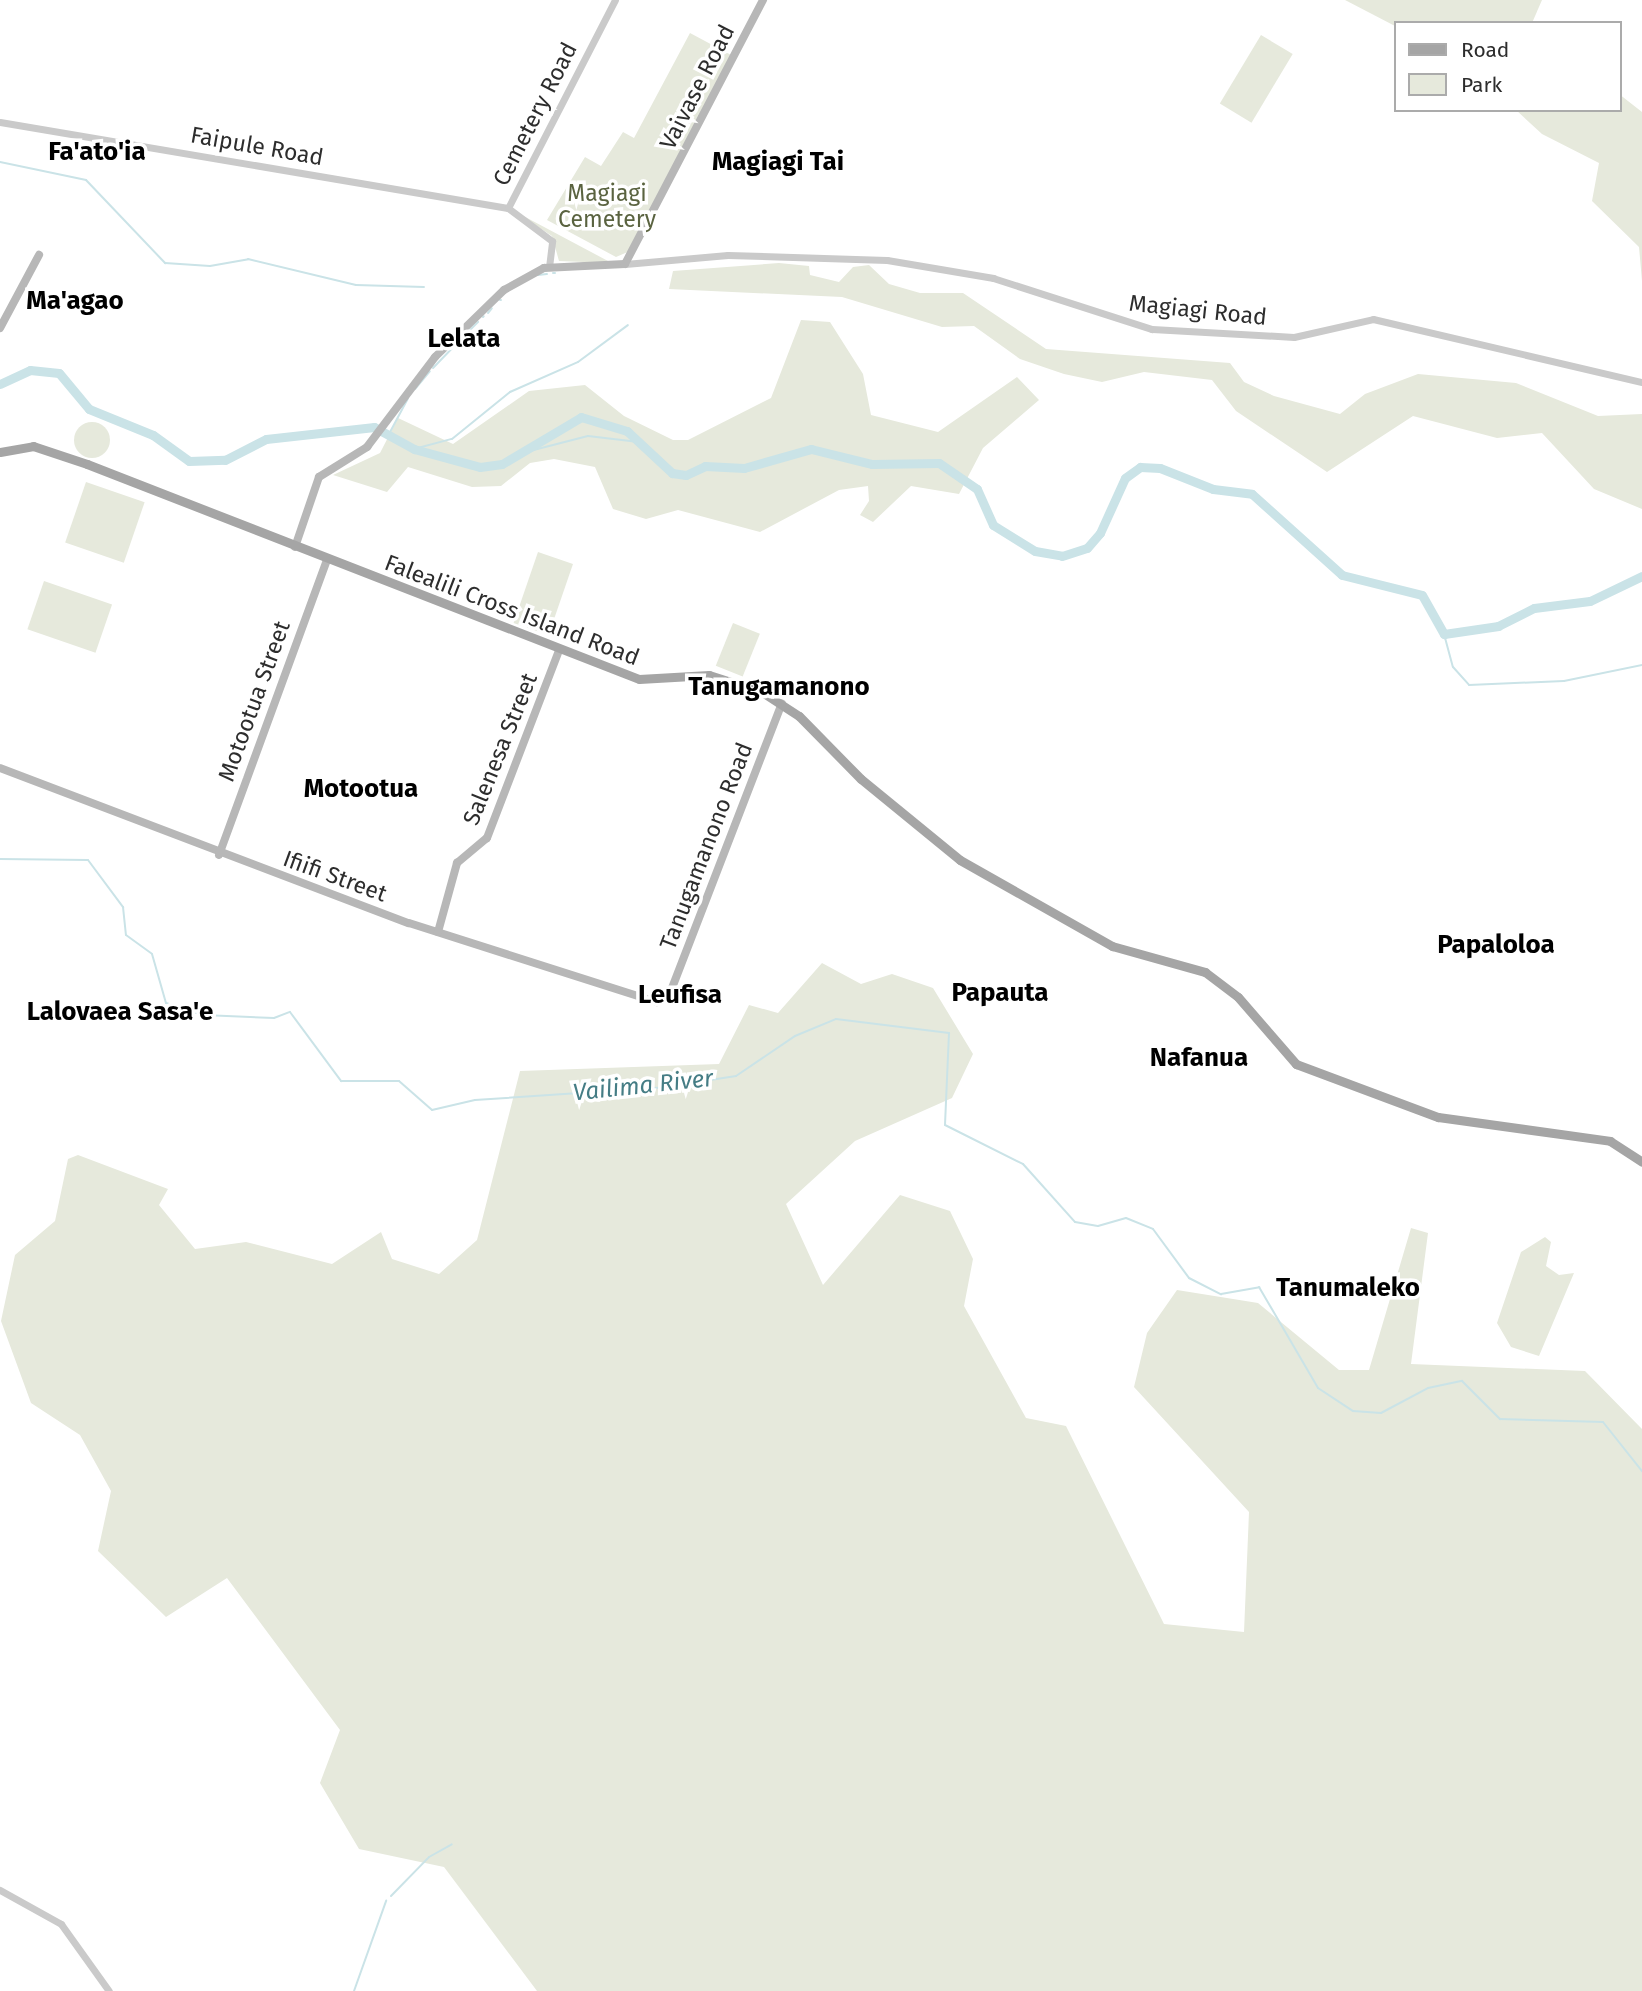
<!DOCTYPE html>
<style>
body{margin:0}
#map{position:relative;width:1642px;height:1991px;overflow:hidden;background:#fff;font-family:"Fira Sans",sans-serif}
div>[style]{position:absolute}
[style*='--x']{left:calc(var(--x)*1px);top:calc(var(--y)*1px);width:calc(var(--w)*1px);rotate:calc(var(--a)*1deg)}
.green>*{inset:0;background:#e6e9dc;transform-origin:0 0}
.round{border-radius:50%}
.stream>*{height:2px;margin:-1px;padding:0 1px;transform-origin:1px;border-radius:1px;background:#cae3e7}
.river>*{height:9px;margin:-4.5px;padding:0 4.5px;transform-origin:4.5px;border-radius:4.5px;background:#cae3e7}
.tertiary>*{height:7px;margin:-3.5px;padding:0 3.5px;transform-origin:3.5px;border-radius:3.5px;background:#cacaca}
.secondary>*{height:8px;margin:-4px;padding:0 4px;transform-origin:4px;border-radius:4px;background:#b7b7b7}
.primary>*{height:9px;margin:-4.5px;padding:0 4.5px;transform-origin:4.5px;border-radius:4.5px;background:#a5a5a5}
span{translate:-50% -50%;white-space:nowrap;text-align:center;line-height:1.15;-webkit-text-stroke:7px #fff;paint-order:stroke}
.street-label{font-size:23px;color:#2d2d2d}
.park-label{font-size:23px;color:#5a6340}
.water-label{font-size:24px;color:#457d85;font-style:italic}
.quarter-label{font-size:26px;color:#000;font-weight:700}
.legend{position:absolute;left:1394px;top:21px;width:228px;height:91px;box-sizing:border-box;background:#fff;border:2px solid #ababab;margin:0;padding:9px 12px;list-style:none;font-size:21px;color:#2d2d2d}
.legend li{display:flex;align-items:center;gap:14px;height:35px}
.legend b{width:35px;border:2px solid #ababab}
</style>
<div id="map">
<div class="green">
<i style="clip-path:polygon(1345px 0,1542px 0,1532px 23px,1395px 26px)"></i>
<i style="clip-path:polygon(690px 33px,733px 56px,630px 251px,616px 257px,547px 220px,585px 157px,601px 166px,623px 132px,634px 138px)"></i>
<i style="left:1261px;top:35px;width:37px;height:80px;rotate:31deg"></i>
<i style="clip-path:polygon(1619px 94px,1642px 112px,1642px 281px,1639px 247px,1592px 201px,1599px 163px,1542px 134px,1516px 110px,1619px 110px)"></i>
<i style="clip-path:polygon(514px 211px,608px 261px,608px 263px,559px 261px,552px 236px)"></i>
<i style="clip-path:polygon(779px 263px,809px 266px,810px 275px,839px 282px,853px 267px,869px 265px,889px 284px,920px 293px,963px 293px,1046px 349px,1230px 363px,1244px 382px,1274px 396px,1340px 414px,1365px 394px,1418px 374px,1516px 383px,1598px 416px,1642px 414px,1642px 509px,1594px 489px,1542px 433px,1497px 438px,1413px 416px,1327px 472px,1236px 411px,1212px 380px,1144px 372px,1102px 382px,1064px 374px,1020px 359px,974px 326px,942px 327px,842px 297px,669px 289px,673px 271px)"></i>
<i style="clip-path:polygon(801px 320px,830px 322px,863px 374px,871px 415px,938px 432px,1017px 377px,1039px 400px,983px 448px,959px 494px,911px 486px,873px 522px,860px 515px,869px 501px,868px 486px,839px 490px,760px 532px,678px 510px,646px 519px,613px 509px,595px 467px,554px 459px,530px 463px,501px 486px,472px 487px,408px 467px,387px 492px,333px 475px,380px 453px,398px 418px,453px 444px,529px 391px,585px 385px,624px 416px,673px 440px,688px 440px,771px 398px)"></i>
<i class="round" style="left:74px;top:422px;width:36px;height:36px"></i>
<i style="left:86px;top:482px;width:62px;height:64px;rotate:19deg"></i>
<i style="left:538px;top:552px;width:37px;height:75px;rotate:19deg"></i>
<i style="left:44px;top:581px;width:72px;height:51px;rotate:19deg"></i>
<i style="left:733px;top:623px;width:29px;height:46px;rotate:22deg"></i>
<i style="clip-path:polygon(822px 963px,861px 984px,892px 974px,933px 988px,973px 1054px,952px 1098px,855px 1141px,786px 1204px,823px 1285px,900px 1195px,950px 1211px,973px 1259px,964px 1306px,1026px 1418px,1066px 1426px,1164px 1624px,1244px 1632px,1249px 1512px,1134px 1387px,1147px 1333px,1177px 1290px,1258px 1303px,1339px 1370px,1369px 1370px,1411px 1228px,1428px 1233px,1411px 1364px,1585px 1371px,1642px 1429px,1642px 1991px,537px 1991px,444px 1867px,359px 1849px,320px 1783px,340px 1730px,227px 1578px,166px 1617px,98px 1551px,111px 1491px,80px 1435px,31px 1403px,1px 1321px,15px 1255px,55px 1221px,68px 1159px,78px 1155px,168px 1189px,159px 1205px,195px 1249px,246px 1242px,332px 1264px,381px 1232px,392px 1259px,439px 1274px,477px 1240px,520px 1071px,719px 1064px,749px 1005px,778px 1013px)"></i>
<i style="clip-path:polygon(1545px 1237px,1551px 1242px,1546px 1266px,1559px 1275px,1574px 1273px,1539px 1356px,1511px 1347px,1497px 1323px,1521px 1252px)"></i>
</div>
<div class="stream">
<i style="--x:0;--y:162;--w:88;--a:11.8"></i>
<i style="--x:86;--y:180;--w:115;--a:46.4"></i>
<i style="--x:165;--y:263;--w:45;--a:3.8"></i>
<i style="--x:210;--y:266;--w:39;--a:-10"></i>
<i style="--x:248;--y:259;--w:111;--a:13.5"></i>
<i style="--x:356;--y:285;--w:68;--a:1.7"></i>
<i style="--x:553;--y:273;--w:2;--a:0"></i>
<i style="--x:538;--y:275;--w:9;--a:-6"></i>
<i style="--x:500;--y:300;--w:1;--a:0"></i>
<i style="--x:488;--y:313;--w:6;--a:-51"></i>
<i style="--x:483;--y:317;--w:1;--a:-45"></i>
<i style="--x:464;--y:336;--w:20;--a:-45"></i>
<i style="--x:433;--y:368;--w:39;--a:-46"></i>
<i style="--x:415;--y:389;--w:23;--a:-50"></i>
<i style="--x:389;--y:434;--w:40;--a:-62"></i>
<i style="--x:414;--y:449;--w:39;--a:-15"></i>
<i style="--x:452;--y:439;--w:75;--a:-39"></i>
<i style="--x:510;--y:392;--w:74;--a:-23.8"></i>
<i style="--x:578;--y:362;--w:62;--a:-36.5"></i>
<i style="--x:522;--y:453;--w:68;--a:-14.4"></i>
<i style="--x:588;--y:436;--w:51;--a:6.7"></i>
<i style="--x:1444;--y:634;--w:34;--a:75"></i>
<i style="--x:1453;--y:667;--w:24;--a:48"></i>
<i style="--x:1469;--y:685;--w:95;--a:-2.4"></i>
<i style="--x:1564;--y:681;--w:80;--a:-11.6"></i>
<i style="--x:0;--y:859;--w:88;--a:0.7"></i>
<i style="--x:88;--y:860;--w:59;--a:53.3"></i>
<i style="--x:123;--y:907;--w:28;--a:84"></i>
<i style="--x:126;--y:935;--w:32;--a:36"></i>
<i style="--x:152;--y:954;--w:51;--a:74.1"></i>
<i style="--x:166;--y:1003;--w:39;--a:18"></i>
<i style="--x:203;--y:1015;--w:71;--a:2.4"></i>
<i style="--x:274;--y:1018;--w:17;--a:-21"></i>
<i style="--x:290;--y:1012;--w:86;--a:53.5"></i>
<i style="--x:341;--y:1081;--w:58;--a:0"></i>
<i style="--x:399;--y:1081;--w:44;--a:41.3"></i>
<i style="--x:432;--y:1110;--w:44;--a:-13.1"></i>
<i style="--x:475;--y:1100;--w:183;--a:-3.8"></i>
<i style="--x:658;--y:1088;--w:79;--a:-8.7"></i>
<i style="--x:736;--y:1076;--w:71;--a:-34.1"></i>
<i style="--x:795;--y:1036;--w:44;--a:-22.5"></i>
<i style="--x:836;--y:1019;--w:114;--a:7.1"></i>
<i style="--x:949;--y:1033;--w:92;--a:92.5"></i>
<i style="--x:945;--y:1125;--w:87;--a:26.6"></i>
<i style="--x:1023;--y:1164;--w:78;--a:48.1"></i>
<i style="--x:1075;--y:1222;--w:23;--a:10"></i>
<i style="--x:1098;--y:1226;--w:29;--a:-16"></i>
<i style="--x:1126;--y:1218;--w:29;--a:22"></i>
<i style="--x:1153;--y:1229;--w:61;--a:53.7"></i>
<i style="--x:1189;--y:1278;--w:36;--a:27"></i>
<i style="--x:1221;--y:1294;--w:39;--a:-10"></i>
<i style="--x:1259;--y:1287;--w:117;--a:59.7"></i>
<i style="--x:1318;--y:1388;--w:42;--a:33.3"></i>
<i style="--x:1353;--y:1411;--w:28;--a:4"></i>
<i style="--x:1381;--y:1413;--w:53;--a:-28"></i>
<i style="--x:1428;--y:1388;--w:35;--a:-12"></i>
<i style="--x:1462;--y:1381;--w:54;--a:45"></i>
<i style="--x:1500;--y:1419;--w:103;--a:1.7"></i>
<i style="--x:1603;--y:1422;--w:63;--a:51.5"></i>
<i style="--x:391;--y:1896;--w:54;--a:-45.7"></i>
<i style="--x:429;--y:1857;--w:26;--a:-29"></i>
<i style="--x:354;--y:1991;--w:96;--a:-70.4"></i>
</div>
<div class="river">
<i style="--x:0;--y:384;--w:33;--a:-25"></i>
<i style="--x:30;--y:370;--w:29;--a:6"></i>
<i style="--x:59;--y:373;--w:47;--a:50.2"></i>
<i style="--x:89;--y:409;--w:69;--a:22.1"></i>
<i style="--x:153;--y:435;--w:44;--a:35.8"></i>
<i style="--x:189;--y:461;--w:36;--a:-2"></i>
<i style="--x:225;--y:460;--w:46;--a:-27.1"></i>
<i style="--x:266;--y:439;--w:109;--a:-6.3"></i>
<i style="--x:374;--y:427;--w:46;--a:28.8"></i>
<i style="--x:414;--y:449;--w:68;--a:15.3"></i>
<i style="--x:480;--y:467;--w:22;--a:-8"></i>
<i style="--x:502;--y:464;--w:92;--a:-30.7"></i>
<i style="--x:581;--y:417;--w:48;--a:16.9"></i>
<i style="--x:627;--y:431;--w:62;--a:43"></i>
<i style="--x:672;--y:473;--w:14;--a:8"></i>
<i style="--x:686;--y:475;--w:21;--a:-25"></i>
<i style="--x:705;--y:466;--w:39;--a:3"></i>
<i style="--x:744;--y:468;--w:70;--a:-15.8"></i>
<i style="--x:811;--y:449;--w:63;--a:13.8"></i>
<i style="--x:872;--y:464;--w:67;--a:-0.9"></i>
<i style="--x:939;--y:463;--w:46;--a:34.4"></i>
<i style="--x:977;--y:489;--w:39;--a:66"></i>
<i style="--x:993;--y:525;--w:49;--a:31.8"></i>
<i style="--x:1035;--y:551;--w:27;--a:10"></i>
<i style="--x:1062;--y:556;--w:26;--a:-18"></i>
<i style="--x:1087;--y:548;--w:20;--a:-49"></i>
<i style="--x:1100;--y:533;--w:60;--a:-65.6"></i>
<i style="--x:1125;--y:478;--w:19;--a:-36"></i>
<i style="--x:1140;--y:467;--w:20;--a:3"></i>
<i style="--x:1160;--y:468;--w:57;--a:21.6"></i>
<i style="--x:1213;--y:489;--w:39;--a:7"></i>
<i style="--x:1252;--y:494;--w:121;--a:42"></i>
<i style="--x:1342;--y:575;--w:82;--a:14"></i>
<i style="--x:1422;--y:595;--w:45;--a:60.6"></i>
<i style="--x:1444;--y:634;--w:55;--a:-8.4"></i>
<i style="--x:1498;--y:626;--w:40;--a:-26.6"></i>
<i style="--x:1534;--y:608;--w:56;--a:-7.1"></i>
<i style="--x:1590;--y:601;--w:58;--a:-25.7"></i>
</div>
<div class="tertiary">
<i style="--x:0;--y:122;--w:515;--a:9.61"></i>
<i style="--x:625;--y:264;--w:103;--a:-5"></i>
<i style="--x:728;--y:255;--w:159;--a:1.8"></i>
<i style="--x:887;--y:260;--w:108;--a:9.6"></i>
<i style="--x:993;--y:278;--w:167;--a:17.8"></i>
<i style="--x:1152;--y:329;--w:142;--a:3.2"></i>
<i style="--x:1294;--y:337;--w:81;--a:-12.8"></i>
<i style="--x:1373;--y:319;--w:276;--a:13.2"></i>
<i style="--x:549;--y:267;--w:26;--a:-83"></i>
<i style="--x:552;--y:241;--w:55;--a:-143.1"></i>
<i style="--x:508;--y:208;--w:234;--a:-62.8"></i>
<i style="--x:0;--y:1890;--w:70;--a:29.1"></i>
<i style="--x:61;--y:1924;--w:82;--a:54.4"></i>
</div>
<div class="secondary">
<i style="--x:0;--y:328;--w:83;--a:-61.9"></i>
<i style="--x:295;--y:547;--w:74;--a:-71.1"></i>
<i style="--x:319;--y:477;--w:57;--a:-32"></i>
<i style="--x:367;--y:447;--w:113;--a:-52.9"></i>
<i style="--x:435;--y:357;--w:96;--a:-44.2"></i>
<i style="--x:504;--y:290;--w:46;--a:-28.8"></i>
<i style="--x:544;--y:268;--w:81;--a:-2.8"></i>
<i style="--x:625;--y:264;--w:298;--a:-62.4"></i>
<i style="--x:0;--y:768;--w:437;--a:20.8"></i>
<i style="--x:409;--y:923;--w:260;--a:17.7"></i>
<i style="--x:657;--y:1002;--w:21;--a:-43"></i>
<i style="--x:672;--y:988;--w:305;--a:-68.9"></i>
<i style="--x:219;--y:855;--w:314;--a:-69.9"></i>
<i style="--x:438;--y:932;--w:72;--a:-74.6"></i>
<i style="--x:457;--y:863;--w:39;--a:-40"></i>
<i style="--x:487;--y:838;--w:201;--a:-69"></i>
</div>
<div class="primary">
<i style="--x:0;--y:452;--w:34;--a:-10"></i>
<i style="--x:33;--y:446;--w:57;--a:18.4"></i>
<i style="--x:87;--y:464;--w:592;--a:21.28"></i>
<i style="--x:639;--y:679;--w:70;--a:-3.3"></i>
<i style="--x:709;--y:675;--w:56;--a:17.8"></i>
<i style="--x:762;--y:692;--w:44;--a:33"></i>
<i style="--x:799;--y:716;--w:88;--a:45.5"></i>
<i style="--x:861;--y:779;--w:128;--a:39.3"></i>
<i style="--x:960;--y:860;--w:175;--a:29.5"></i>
<i style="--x:1112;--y:946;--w:97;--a:15.6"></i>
<i style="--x:1205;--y:972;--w:41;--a:37.1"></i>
<i style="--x:1238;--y:997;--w:89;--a:49.1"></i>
<i style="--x:1296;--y:1064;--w:152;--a:20.5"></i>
<i style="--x:1438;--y:1117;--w:174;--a:7.9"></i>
<i style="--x:1610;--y:1141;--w:38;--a:33"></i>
</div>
<div class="street-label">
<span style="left:697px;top:87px;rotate:-63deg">Vaivase Road</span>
<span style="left:535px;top:114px;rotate:-63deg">Cemetery Road</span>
<span style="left:257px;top:146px;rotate:10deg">Faipule Road</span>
<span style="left:1198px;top:310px;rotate:6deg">Magiagi Road</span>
<span style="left:512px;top:610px;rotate:21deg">Falealili Cross Island Road</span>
<span style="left:254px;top:701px;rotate:-70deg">Motootua Street</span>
<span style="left:500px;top:749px;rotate:-68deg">Salenesa Street</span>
<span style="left:706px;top:846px;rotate:-69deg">Tanugamanono Road</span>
<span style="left:335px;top:876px;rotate:20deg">Ifiifi Street</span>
</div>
<div class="park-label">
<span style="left:607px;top:206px">Magiagi<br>Cemetery</span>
</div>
<div class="water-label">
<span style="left:643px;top:1086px;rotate:-6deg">Vailima River</span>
</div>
<div class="quarter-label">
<span style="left:97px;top:152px">Fa'ato'ia</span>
<span style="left:778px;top:162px">Magiagi Tai</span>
<span style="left:75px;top:301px">Ma'agao</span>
<span style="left:464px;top:339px">Lelata</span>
<span style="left:779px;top:687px">Tanugamanono</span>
<span style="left:361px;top:789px">Motootua</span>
<span style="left:1496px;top:945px">Papaloloa</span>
<span style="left:1000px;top:993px">Papauta</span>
<span style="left:680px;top:995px">Leufisa</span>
<span style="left:120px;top:1012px">Lalovaea Sasa'e</span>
<span style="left:1199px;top:1058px">Nafanua</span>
<span style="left:1348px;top:1288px">Tanumaleko</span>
</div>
<ul class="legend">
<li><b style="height:9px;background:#a5a5a5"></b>Road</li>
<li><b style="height:19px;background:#e6e9dc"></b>Park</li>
</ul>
</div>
